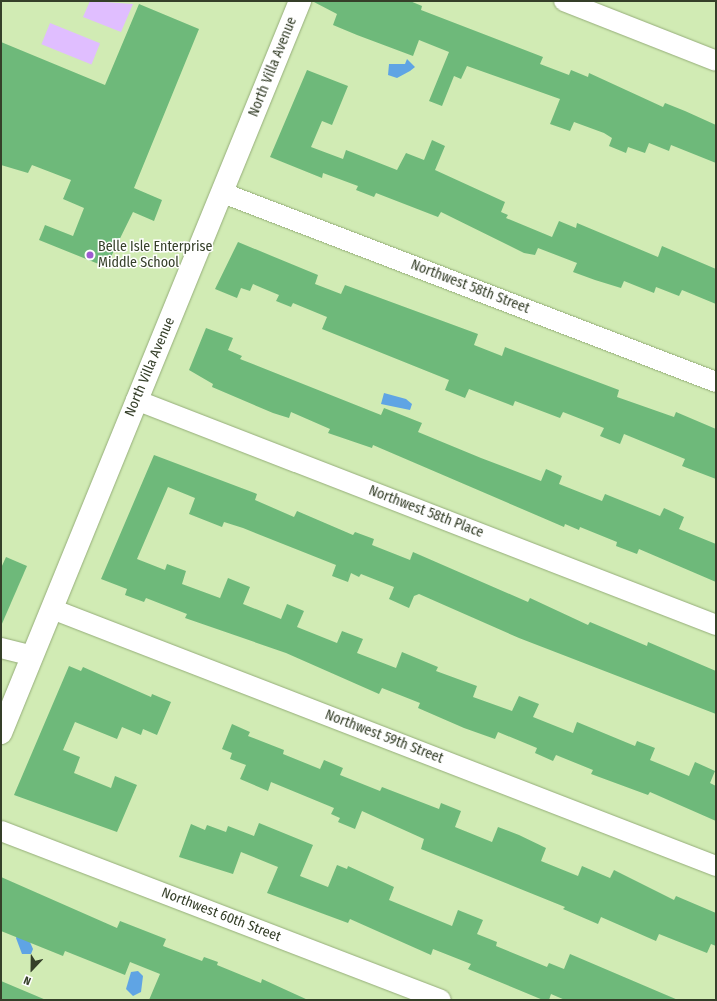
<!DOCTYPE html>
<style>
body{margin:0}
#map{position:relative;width:717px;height:1001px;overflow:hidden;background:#d1ebb4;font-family:"Fira Sans Condensed",sans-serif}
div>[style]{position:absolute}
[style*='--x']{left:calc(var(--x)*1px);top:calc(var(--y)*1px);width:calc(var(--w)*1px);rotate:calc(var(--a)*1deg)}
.green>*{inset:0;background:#e0beff;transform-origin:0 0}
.water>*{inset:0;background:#5fa4e4}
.building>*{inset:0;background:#6eb97a}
.roads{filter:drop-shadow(0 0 1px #95ad79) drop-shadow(0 0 1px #95ad79)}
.street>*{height:20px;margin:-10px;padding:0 10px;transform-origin:10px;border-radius:10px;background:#fff}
.secondary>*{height:22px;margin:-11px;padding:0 11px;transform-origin:11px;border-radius:11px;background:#fff}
.dots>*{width:11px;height:11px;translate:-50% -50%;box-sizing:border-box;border:2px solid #fff;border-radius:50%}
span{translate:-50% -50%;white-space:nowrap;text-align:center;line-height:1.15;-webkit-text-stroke:3px #fff;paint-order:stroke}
.street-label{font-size:14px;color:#353f29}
.poi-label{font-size:14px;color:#353f29}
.left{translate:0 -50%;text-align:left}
.frame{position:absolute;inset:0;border:2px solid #353f29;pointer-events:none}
.north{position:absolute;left:12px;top:949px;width:40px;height:40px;-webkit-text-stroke:3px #fff;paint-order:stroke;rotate:202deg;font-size:11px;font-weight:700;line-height:16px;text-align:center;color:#353f29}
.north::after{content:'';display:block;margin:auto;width:14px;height:18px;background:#353f29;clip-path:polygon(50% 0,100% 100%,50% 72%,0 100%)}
</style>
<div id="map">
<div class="green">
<i style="clip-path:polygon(90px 1px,133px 4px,121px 32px,83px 17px)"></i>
<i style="left:50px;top:23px;width:54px;height:23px;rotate:22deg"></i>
</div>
<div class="water">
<i style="clip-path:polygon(407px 59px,415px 67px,410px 71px,397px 78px,388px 75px,389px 64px,405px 64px)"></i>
<i style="clip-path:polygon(384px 393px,406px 399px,412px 404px,410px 410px,381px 404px)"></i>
<i style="clip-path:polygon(18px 933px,26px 933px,33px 949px,31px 954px,22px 954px,16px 938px)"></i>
<i style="clip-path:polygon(131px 972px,138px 971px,143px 976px,141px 992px,133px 996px,126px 989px)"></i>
</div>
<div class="building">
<i style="clip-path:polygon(312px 1px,410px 1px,422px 6px,421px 10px,543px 57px,540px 64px,569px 75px,571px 70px,588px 77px,589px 73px,663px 107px,665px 103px,685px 111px,716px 125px,716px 163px,671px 145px,669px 151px,649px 143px,645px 153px,628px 147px,626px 153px,609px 146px,612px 138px,604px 133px,574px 122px,570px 131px,550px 124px,560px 99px,467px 66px,461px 79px,454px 76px,442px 106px,429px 101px,449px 52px,419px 40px,413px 56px,357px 35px,333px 25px,337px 14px)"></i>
<i style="clip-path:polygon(139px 4px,199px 29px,134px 188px,162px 200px,154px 221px,133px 212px,106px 267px,39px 240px,45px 225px,73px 236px,84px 208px,63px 199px,71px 180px,32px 165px,28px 173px,1px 165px,1px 42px,105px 85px)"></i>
<i style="clip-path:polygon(307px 70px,348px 86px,332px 125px,322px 121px,311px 147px,343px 159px,346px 150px,397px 170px,406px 153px,424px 160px,432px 140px,445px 146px,435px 170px,505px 202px,501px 212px,508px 215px,506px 218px,552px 237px,559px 221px,576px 228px,577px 223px,658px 257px,662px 246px,716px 269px,716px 304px,682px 290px,679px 296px,656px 287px,654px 293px,624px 281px,621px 288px,595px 280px,573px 272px,577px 263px,538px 248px,535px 255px,524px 253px,441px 212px,438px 217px,376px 193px,374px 197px,356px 190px,358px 186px,323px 173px,322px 178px,270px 157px)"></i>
<i style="clip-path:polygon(238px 242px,318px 275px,315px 284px,341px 294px,345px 285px,478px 334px,474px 345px,502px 356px,505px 347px,619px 390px,617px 397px,674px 417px,676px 412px,716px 429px,716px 479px,682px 466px,685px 459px,624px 434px,620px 444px,600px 436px,604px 428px,563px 412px,560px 418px,515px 401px,513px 406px,469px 389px,465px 398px,445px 390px,449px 380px,322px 329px,327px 317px,293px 303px,291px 307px,276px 301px,279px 295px,253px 284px,250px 291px,241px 288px,237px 298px,215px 289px)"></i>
<i style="clip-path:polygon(206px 328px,233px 338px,228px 350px,242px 356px,240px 359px,381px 415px,384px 408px,422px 423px,418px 432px,481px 458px,541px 481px,546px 469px,562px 476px,559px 484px,602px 501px,605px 494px,660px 516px,664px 508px,684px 517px,679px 529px,716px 544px,716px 582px,639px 549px,637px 554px,616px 546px,617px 542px,580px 527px,579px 530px,565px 524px,564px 527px,373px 445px,372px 448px,328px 433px,330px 429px,291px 412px,289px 418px,273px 413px,212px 387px,213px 384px,189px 370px)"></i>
<i style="clip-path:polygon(154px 455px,257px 494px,255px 500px,294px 517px,297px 511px,353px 535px,355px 532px,374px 539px,372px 545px,410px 560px,413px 552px,528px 602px,530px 598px,588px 625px,590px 622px,647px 646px,648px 642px,716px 671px,716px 714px,519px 638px,419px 594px,414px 596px,409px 608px,389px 599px,394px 587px,361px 574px,359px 577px,351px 573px,348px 582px,332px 576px,336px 565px,243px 528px,224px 522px,222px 527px,189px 514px,195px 498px,168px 487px,137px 559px,165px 570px,167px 564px,186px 571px,182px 584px,220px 598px,228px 578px,250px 587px,243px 604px,281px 619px,287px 604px,304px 611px,297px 627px,337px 643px,342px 631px,363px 639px,357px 653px,396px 668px,402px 652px,438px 667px,436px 671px,477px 686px,473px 697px,512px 711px,519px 696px,539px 704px,533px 717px,573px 733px,577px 722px,635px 746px,637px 741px,655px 748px,650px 760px,689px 776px,695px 762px,715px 771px,710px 783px,716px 786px,716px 821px,650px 792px,648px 795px,591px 774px,593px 770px,556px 755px,553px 761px,535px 753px,537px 748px,498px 732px,495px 739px,464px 728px,418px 708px,420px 703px,382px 688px,379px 694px,286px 653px,185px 618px,187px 614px,146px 598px,144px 602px,125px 595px,127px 589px,101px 579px)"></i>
<i style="clip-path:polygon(6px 557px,27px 566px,1px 626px,1px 568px)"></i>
<i style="clip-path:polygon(69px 666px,81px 671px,83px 667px,151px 697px,152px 694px,171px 702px,157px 735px,143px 729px,141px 735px,122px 727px,117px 739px,75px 722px,63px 750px,80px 757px,74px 773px,111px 788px,115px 776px,137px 785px,117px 832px,14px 795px)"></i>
<i style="clip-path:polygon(232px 724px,250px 732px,248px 736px,284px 750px,283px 754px,320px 769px,324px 760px,343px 768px,340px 775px,380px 791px,382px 787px,439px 809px,441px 803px,461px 811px,455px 827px,492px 842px,498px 827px,519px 835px,546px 848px,541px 861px,578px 876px,582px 866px,610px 878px,614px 870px,674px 900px,676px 896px,716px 913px,716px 946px,711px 944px,707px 953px,659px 934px,656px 941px,601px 917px,598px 924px,563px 909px,565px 907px,421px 849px,424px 839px,362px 811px,355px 829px,338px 822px,340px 818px,331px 814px,334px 808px,271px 782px,268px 791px,240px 779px,246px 765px,230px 759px,232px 753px,222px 749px)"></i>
<i style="clip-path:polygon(259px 823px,313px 845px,300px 876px,328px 887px,337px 865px,347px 869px,348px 866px,394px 887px,389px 900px,452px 926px,458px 910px,483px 920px,477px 934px,497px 942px,496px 946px,547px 967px,549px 963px,564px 969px,570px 954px,678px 1000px,565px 1000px,551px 994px,549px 1000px,543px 1000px,468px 969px,471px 964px,433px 949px,431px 955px,350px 919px,348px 923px,267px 893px,278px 867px,241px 852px,233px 874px,179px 857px,191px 824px,205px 830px,207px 825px,226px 832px,228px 826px,254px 836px)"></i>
<i style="clip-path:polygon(1px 877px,117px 928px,120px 921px,166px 939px,163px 946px,202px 961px,204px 957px,218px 962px,217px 965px,261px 983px,262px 979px,308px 1000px,149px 1000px,160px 974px,130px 962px,125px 975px,65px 951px,63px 956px,1px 931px)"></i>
<i style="clip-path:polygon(1px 981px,46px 1000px,1px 1000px)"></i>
</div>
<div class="roads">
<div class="street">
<i style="--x:564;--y:1;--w:163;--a:21.5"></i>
<i style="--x:223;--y:193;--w:528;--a:20.98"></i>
<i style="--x:136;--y:400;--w:622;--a:21.2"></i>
<i style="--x:52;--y:609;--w:712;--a:21.16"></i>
<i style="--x:1;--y:648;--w:32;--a:14"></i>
<i style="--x:1;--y:831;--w:471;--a:21"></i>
</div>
<div class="secondary">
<i style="--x:1;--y:733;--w:791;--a:-67.78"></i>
</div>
</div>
<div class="dots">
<i style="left:90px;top:255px;background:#9e5bd1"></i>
</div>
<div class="street-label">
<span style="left:273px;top:67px;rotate:-68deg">North Villa Avenue</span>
<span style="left:470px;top:287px;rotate:21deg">Northwest 58th Street</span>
<span style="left:150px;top:367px;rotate:-67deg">North Villa Avenue</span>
<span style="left:426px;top:512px;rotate:21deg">Northwest 58th Place</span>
<span style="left:384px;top:737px;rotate:21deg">Northwest 59th Street</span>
<span style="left:221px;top:915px;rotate:21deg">Northwest 60th Street</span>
</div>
<div class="poi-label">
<span class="left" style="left:98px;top:255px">Belle Isle Enterprise<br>Middle School</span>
</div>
<div class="frame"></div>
<div class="north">N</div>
</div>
